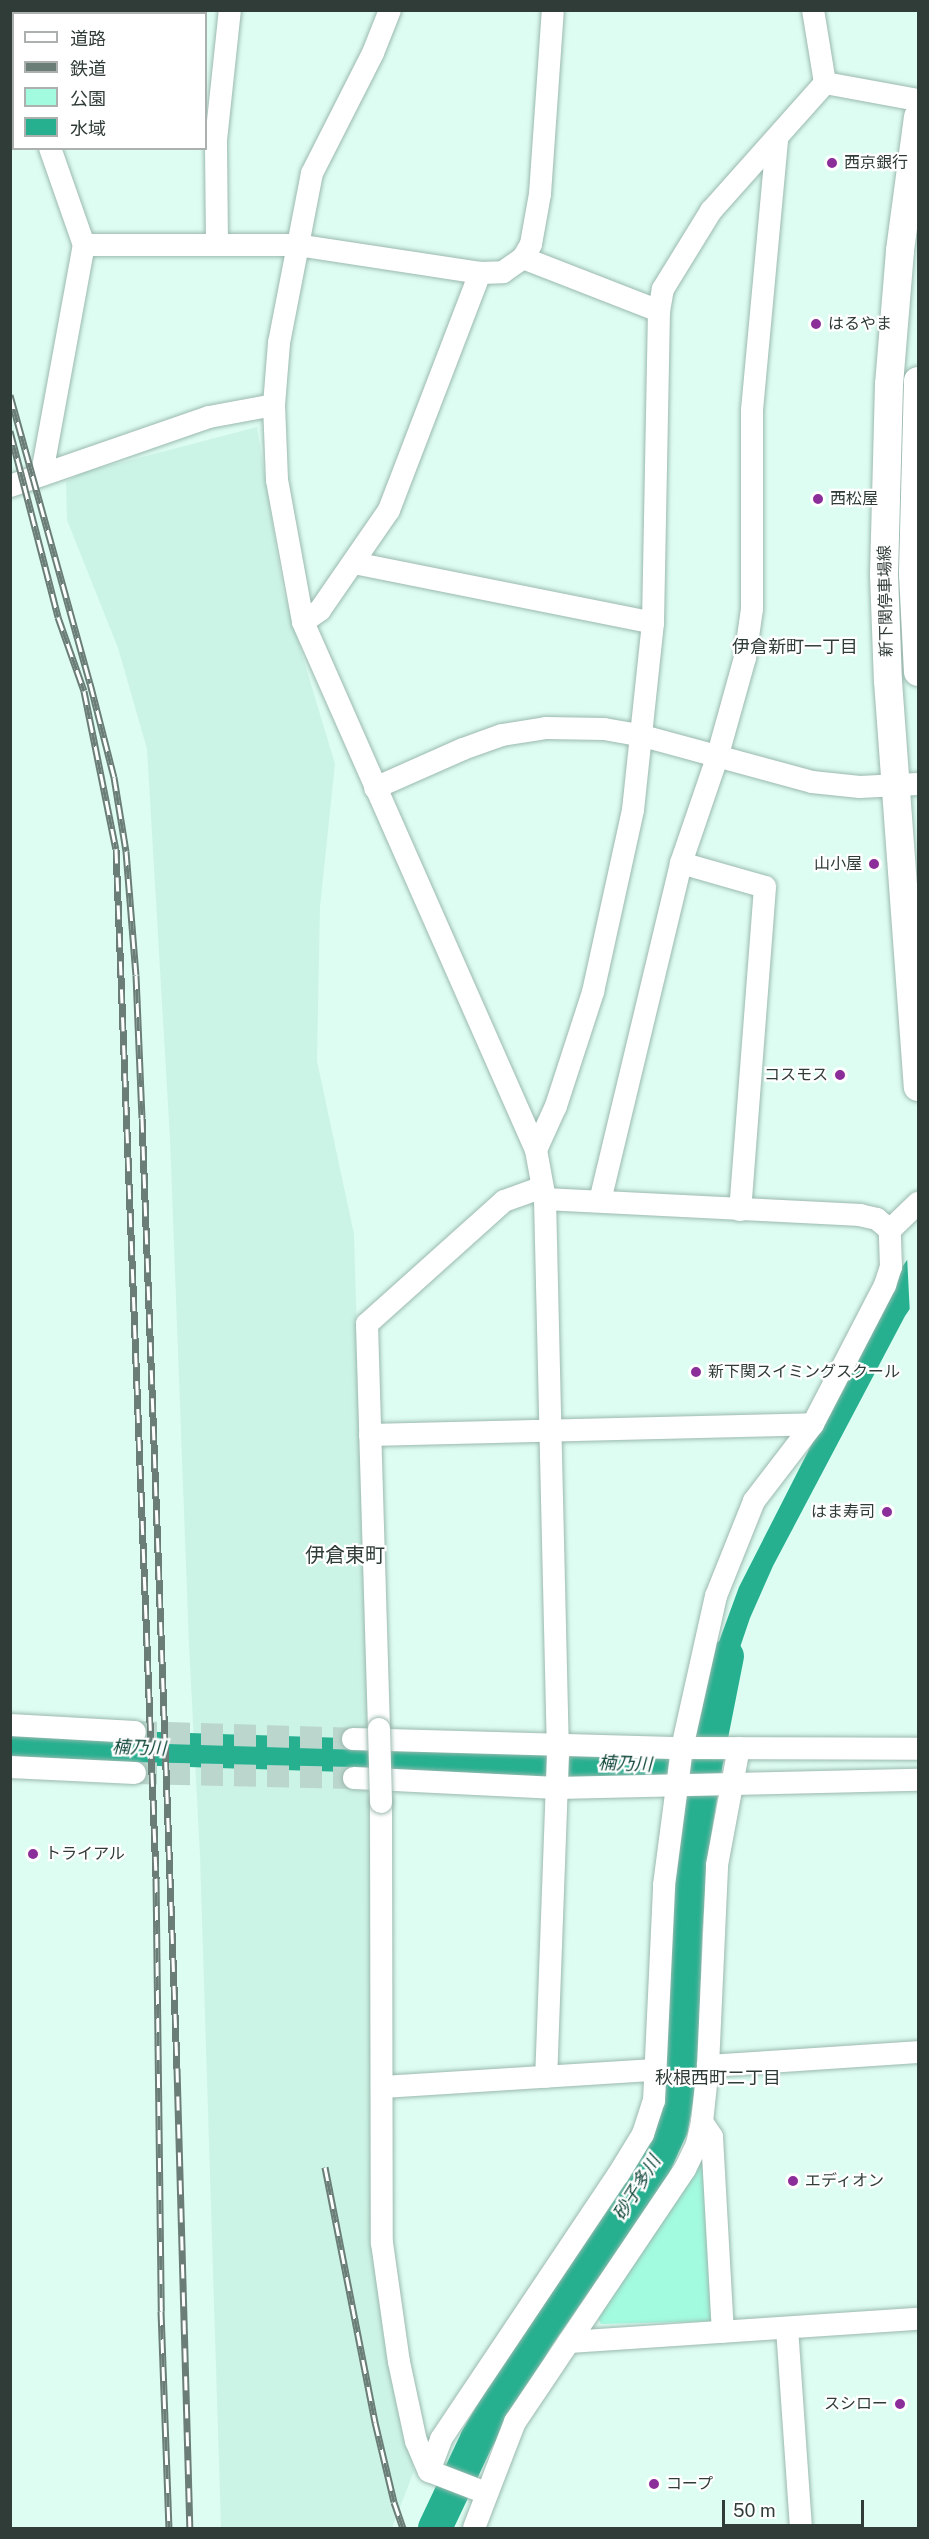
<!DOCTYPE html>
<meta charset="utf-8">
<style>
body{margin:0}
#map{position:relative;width:929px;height:2539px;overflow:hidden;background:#defdf2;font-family:"Public Sans","Noto Sans JP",sans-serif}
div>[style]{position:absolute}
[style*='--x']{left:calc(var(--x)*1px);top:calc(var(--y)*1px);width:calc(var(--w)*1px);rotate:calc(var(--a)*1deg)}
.built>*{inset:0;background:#ccf4e6}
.green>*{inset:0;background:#a2fadf}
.water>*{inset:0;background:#26b090}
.pier>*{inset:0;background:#defdf2}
.river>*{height:34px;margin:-17px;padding:0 17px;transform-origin:17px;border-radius:17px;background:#26b090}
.minor-tunnel>*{height:22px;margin-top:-11px;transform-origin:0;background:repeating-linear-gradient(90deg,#bbd6cd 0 22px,transparent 0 33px)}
.roads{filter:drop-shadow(0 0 2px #9bb9af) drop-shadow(0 0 2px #9bb9af)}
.minor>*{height:22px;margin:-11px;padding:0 11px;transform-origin:11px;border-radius:11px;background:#fff}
.major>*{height:28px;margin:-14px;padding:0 14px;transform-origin:14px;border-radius:14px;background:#fff}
.rail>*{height:7px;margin-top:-3.5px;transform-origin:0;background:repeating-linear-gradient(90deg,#fff 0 14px,#6b7d77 0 28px);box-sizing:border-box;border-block:2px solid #6b7d77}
.bridges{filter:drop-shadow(0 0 2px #9bb9af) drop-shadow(0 0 2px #9bb9af)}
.minor-bridge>*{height:22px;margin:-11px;padding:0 11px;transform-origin:11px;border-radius:11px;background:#fff}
.dots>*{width:16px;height:16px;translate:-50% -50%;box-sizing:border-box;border:3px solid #fff;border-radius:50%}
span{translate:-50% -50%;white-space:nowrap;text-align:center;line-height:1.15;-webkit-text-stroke:4.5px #fff;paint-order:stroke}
.poi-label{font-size:16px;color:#303c38}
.left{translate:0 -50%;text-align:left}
.right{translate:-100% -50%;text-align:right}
.street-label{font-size:16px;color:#303c38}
.neighbourhood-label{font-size:18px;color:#303c38}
.water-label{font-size:18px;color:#12483b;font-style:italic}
.quarter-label{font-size:20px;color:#303c38}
.frame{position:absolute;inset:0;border:12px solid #303c38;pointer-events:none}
.legend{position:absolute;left:12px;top:12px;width:195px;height:138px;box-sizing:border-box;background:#fff;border:2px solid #acb1af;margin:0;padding:8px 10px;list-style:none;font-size:18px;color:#303c38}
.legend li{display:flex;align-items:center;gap:12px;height:30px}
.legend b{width:30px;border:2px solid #acb1af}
.scale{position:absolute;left:722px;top:2500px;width:142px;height:27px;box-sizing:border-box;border:3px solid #303c38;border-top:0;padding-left:8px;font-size:18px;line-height:21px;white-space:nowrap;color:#303c38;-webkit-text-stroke:4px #fff;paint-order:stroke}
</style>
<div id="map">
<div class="built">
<i style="clip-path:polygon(257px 427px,283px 591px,335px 764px,320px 907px,317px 1061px,354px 1234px,365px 1599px,373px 2009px,373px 2242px,383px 2335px,414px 2471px,392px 2528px,221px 2528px,200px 1856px,189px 1646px,170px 1139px,147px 749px,118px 648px,67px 520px,66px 482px,81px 473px)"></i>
</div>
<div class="green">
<i style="clip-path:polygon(702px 2149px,715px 2321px,601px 2324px,596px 2314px)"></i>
</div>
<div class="water">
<i style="clip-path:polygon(918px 1245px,918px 1297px,905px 1316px,773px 1566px,750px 1618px,735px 1662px,724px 1704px,703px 1698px,713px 1658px,739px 1587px,902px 1267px)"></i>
</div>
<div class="pier">
<i style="clip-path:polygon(918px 1242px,918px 1303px,910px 1315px,907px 1256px)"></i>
</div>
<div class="river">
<i style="--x:10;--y:1744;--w:695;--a:1.9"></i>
<i style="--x:435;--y:2528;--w:98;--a:-64.7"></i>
<i style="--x:477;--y:2439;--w:118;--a:-59.5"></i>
<i style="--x:537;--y:2337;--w:203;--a:-55.4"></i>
<i style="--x:652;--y:2170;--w:46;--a:-65.7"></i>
<i style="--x:671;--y:2128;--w:56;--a:-79.7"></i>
<i style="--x:681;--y:2073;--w:138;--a:-88.3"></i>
<i style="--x:685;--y:1935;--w:82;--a:-85.8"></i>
<i style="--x:691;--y:1853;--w:87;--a:-80.8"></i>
<i style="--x:705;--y:1767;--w:113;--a:-78.8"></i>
</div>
<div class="minor-tunnel">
<i style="--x:135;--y:1732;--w:218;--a:1.8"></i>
<i style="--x:135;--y:1773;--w:219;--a:1.3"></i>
</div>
<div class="roads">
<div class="minor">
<i style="--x:23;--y:10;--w:4;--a:90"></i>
<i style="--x:390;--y:10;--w:46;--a:111.6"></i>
<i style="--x:373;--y:53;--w:135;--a:116.9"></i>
<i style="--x:312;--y:173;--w:173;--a:101"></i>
<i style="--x:279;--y:343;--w:62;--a:94.6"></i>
<i style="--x:274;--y:405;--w:75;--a:87.7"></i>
<i style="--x:277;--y:480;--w:144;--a:79.6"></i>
<i style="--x:303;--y:622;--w:577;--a:66.19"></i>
<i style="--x:536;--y:1150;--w:50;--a:79.6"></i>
<i style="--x:545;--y:1199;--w:555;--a:88.66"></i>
<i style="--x:558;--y:1754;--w:323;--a:92.1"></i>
<i style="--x:825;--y:83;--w:95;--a:10.4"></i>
<i style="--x:217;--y:243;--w:103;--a:-90.6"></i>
<i style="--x:216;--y:140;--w:131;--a:-83.9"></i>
<i style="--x:84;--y:245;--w:213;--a:0"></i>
<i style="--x:297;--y:245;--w:185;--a:8.7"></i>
<i style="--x:480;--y:273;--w:23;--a:-2"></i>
<i style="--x:503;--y:272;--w:24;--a:-35"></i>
<i style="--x:523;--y:258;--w:16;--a:-60"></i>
<i style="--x:531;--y:244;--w:51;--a:-79.8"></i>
<i style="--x:540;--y:194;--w:184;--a:-86"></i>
<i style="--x:523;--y:258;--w:146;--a:21.3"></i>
<i style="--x:42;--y:473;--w:232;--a:-79.6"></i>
<i style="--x:84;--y:245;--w:103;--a:-109.3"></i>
<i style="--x:10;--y:486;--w:211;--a:-19.1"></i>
<i style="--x:209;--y:417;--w:66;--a:-10.5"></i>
<i style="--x:354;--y:563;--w:305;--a:11.3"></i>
<i style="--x:303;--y:622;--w:21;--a:-35"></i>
<i style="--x:320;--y:610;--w:121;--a:-55.4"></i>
<i style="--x:389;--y:510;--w:254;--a:-69"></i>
<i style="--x:375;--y:788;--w:96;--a:-23.9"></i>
<i style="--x:463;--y:749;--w:41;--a:-19.7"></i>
<i style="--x:502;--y:735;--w:45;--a:-9"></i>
<i style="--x:546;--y:728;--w:58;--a:1"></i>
<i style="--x:604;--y:729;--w:40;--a:10"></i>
<i style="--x:643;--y:736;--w:175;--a:15.2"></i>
<i style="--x:812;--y:782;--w:48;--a:5.9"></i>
<i style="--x:860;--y:787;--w:58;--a:-3"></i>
<i style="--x:681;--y:863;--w:87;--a:15.9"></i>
<i style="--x:765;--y:887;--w:324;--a:94.4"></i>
<i style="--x:536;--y:1150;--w:48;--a:-65.6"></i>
<i style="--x:556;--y:1106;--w:120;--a:-72"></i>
<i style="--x:593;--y:992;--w:186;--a:-77.6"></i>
<i style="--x:633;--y:810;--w:188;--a:-83.9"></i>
<i style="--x:653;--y:623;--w:312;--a:-88.9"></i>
<i style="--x:659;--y:311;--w:22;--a:-80"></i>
<i style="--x:663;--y:289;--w:92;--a:-58.4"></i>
<i style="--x:711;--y:211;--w:171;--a:-48.3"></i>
<i style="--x:825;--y:83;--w:74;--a:-99.3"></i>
<i style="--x:600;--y:1201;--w:348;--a:-76.5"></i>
<i style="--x:681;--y:863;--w:111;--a:-71.1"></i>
<i style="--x:717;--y:758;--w:104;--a:-74.4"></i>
<i style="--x:745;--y:658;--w:49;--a:-81.9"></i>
<i style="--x:752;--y:609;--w:199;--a:-90"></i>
<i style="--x:752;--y:410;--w:271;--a:-84.7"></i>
<i style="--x:890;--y:1230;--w:39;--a:-44"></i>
<i style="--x:370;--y:1435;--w:443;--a:-1.4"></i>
<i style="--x:10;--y:1725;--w:125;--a:3.2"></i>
<i style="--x:379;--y:1729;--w:405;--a:-91.7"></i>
<i style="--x:367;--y:1324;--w:184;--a:-41.9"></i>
<i style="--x:504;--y:1201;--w:41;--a:-19.7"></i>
<i style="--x:353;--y:1739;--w:329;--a:1.6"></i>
<i style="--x:682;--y:1748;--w:236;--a:0.2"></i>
<i style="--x:10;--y:1767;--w:125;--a:2.7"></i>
<i style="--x:354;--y:1778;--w:203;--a:2.8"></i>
<i style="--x:557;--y:1788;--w:361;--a:-1.3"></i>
<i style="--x:381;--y:1802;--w:441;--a:89.9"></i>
<i style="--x:382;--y:2243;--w:120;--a:81.9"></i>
<i style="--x:399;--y:2362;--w:81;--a:77.9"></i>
<i style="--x:416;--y:2441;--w:33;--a:67"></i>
<i style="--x:429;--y:2471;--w:61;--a:21.1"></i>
<i style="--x:708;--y:2066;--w:210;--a:-3.8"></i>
<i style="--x:382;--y:2087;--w:274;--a:-3.6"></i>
<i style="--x:702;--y:2122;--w:18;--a:56"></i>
<i style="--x:712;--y:2137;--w:195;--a:86.8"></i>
<i style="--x:787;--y:2328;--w:200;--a:86"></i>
<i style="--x:569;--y:2342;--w:350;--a:-3.8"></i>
<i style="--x:429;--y:2471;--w:34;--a:-69"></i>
<i style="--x:441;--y:2439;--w:318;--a:-56.2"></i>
<i style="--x:618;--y:2175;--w:48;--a:-58.6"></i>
<i style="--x:643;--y:2134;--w:35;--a:-72"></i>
<i style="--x:654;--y:2101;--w:216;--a:-87.3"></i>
<i style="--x:664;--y:1885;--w:138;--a:-82.5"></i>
<i style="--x:682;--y:1748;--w:156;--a:-77.4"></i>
<i style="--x:716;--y:1596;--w:102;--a:-68.2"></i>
<i style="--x:754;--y:1501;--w:97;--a:-52.5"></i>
<i style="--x:813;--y:1424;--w:157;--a:-62.6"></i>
<i style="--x:885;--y:1285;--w:19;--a:-72"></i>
<i style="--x:891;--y:1267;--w:37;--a:-92"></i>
<i style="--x:890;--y:1230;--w:17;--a:-140"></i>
<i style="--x:877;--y:1219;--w:17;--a:-167"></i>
<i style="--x:860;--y:1215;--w:315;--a:-177.1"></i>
<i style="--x:474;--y:2528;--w:114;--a:-68.9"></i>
<i style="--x:515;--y:2422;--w:305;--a:-56.1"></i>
<i style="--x:685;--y:2169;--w:28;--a:-64"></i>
<i style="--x:697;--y:2144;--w:23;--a:-77"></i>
<i style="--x:702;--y:2122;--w:56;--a:-83.9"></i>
<i style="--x:708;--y:2066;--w:201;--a:-87.4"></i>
<i style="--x:717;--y:1865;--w:119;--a:-79.4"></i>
</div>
<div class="major">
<i style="--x:918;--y:117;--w:135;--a:97.7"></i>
<i style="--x:900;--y:251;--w:133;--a:94.7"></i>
<i style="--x:889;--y:384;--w:190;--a:91.5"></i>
<i style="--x:884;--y:574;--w:107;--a:87.9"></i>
<i style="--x:888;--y:681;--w:407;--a:85.8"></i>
<i style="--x:918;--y:381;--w:193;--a:91.5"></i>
<i style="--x:913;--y:574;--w:98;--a:87.1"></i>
</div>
</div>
<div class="rail">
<i style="--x:10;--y:395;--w:299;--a:74.5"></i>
<i style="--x:90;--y:683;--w:97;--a:75.7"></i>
<i style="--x:114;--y:777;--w:75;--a:80.8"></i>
<i style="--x:126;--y:851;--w:124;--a:85.4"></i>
<i style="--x:136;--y:975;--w:143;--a:87.6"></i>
<i style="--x:142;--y:1118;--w:951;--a:87.89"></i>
<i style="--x:177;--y:2068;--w:460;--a:88.4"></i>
<i style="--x:10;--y:431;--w:192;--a:75.5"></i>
<i style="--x:58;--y:617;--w:78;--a:70.6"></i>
<i style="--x:84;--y:691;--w:161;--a:78.6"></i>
<i style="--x:116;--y:849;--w:1030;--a:87.77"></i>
<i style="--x:156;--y:1878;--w:433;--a:89.3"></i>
<i style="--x:161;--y:2311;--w:217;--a:87.9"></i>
<i style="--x:325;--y:2167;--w:260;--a:78.9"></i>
<i style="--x:375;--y:2422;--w:82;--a:76.6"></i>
<i style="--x:394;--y:2502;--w:28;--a:71"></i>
</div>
<div class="bridges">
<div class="minor-bridge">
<i style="--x:379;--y:1729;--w:73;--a:88.4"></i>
</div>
</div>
<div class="dots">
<i style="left:832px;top:163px;background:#8b2e99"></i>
<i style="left:816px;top:324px;background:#8b2e99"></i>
<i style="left:818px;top:499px;background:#8b2e99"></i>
<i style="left:874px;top:864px;background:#8b2e99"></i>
<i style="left:840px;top:1075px;background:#8b2e99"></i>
<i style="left:696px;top:1372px;background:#8b2e99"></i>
<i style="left:887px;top:1512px;background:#8b2e99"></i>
<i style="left:33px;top:1854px;background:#8b2e99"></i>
<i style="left:793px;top:2181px;background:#8b2e99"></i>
<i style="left:900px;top:2404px;background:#8b2e99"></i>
<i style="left:654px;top:2484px;background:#8b2e99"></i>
</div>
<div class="poi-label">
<span class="left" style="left:844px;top:163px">西京銀行</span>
<span class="left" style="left:828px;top:324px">はるやま</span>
<span class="left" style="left:830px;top:499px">西松屋</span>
<span class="right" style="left:862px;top:864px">山小屋</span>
<span class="right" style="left:828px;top:1075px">コスモス</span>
<span class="left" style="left:708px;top:1372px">新下関スイミングスクール</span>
<span class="right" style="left:875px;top:1512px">はま寿司</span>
<span class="left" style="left:45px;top:1854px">トライアル</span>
<span class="left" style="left:805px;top:2181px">エディオン</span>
<span class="right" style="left:888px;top:2404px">スシロー</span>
<span class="left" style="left:666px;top:2484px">コープ</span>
</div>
<div class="street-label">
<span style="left:886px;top:601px;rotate:-91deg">新下関停車場線</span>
</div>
<div class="neighbourhood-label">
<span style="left:795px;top:647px">伊倉新町一丁目</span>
<span style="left:718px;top:2078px">秋根西町二丁目</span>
</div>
<div class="water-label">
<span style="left:139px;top:1748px;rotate:2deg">楠乃川</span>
<span style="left:625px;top:1764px;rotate:2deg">楠乃川</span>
<span style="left:637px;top:2188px;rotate:-58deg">砂子多川</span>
</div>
<div class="quarter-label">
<span style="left:345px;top:1555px">伊倉東町</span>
</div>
<div class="frame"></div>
<ul class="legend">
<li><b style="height:8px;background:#fff"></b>道路</li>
<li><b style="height:8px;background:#6b7d77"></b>鉄道</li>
<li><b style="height:16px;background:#a2fadf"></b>公園</li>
<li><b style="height:16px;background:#26b090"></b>水域</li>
</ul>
<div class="scale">50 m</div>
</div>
